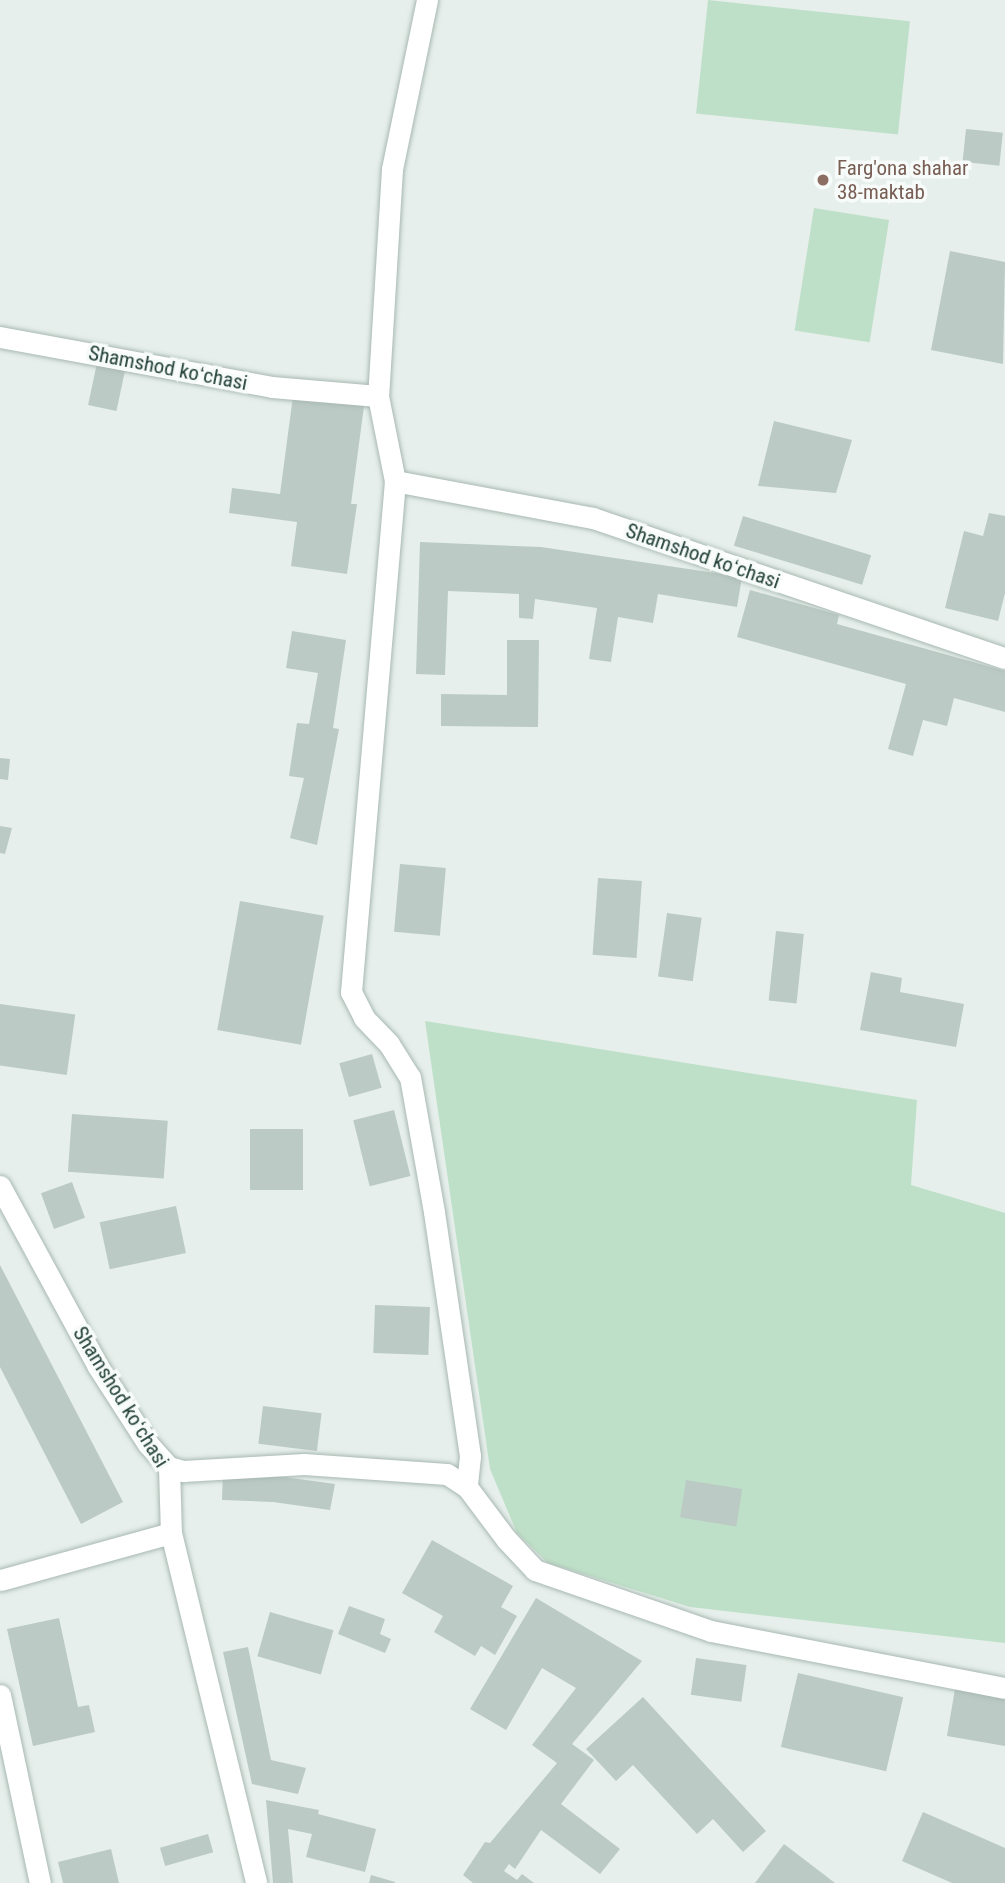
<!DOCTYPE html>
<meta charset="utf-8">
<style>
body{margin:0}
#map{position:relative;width:1005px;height:1883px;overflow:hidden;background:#e6efeb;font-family:"Roboto Condensed",sans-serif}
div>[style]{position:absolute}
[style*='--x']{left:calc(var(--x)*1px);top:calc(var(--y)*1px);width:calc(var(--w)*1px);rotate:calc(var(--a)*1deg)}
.green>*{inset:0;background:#bfe0c8;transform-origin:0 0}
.building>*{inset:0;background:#bbcac4;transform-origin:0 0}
.roads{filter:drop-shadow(0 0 2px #a8b8b2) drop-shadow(0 0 2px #a8b8b2)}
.street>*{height:21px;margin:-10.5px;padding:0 10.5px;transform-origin:10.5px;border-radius:10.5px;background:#fff}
.dots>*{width:19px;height:19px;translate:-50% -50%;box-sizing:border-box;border:4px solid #f7fbf9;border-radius:50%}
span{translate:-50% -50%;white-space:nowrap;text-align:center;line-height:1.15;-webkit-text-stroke:7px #f7fbf9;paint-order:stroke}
.education-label{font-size:21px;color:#785e54}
.left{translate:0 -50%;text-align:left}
.street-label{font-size:21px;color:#24423a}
</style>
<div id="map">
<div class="green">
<i style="left:708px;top:0;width:203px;height:114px;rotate:6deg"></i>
<i style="left:814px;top:208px;width:76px;height:124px;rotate:9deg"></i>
<i style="clip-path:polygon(425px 1021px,917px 1100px,911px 1185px,1005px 1213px,1005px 1643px,690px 1607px,548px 1563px,517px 1533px,490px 1469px)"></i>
</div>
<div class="building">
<i style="left:966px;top:129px;width:37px;height:33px;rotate:6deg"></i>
<i style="clip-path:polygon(950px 251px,1005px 262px,1003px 364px,931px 350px)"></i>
<i style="left:97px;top:363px;width:29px;height:43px;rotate:12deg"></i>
<i style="clip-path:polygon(293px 396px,364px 406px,351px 504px,357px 504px,347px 574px,291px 566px,297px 522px,229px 513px,232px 488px,280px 494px)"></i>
<i style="clip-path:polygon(774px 421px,852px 440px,836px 493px,758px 486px)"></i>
<i style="clip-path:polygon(989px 513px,1005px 516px,1005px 593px,998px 621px,945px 608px,964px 531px,983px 536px)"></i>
<i style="left:743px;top:516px;width:134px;height:31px;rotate:17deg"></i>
<i style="clip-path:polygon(420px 542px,541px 547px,742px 577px,737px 607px,658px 594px,653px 623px,618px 617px,611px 662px,589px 659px,597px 608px,535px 599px,533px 619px,519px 618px,519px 594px,448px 591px,445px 675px,416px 674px)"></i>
<i style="clip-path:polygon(750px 590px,839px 615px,837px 624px,1005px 671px,1005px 712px,954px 698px,947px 726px,923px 720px,913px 756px,888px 749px,906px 684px,737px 637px)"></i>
<i style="clip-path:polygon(292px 631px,346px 640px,333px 728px,339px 729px,317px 845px,290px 838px,304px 778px,289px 776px,297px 723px,309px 724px,318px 673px,286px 668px)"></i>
<i style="clip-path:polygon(507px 640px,539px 640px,538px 727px,441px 726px,441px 694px,507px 695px)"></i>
<i style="clip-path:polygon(0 758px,10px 759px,8px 780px,0 779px)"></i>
<i style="clip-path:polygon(0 826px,12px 828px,5px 854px,0 853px)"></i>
<i style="left:400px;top:864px;width:46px;height:68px;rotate:5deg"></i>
<i style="left:598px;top:878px;width:44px;height:77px;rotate:4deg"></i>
<i style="left:240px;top:901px;width:85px;height:131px;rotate:10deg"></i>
<i style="left:667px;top:913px;width:35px;height:64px;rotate:8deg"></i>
<i style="left:776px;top:931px;width:28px;height:70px;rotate:6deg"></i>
<i style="clip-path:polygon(871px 972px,902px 978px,900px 992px,964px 1004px,956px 1047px,860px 1030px)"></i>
<i style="left:0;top:1004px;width:76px;height:61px;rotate:8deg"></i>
<i style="left:372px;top:1054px;width:35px;height:34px;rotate:74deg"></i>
<i style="left:394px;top:1110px;width:68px;height:42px;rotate:76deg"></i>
<i style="left:72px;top:1114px;width:96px;height:58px;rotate:4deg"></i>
<i style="left:250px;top:1129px;width:53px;height:61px"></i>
<i style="left:72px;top:1182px;width:38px;height:33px;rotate:70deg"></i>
<i style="left:176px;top:1206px;width:48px;height:78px;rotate:78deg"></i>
<i style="clip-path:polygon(0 1265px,123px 1502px,81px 1524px,0 1367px)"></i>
<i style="left:375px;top:1305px;width:55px;height:48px;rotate:2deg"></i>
<i style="left:263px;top:1406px;width:59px;height:38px;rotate:7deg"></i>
<i style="clip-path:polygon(223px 1473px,277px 1476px,335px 1484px,330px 1510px,273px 1502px,222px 1500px)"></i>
<i style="left:686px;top:1480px;width:57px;height:38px;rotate:9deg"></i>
<i style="clip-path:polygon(432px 1540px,513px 1586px,501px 1607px,517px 1616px,495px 1655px,481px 1646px,475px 1656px,434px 1632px,443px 1616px,402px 1593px)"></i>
<i style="clip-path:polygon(536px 1598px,642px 1661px,572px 1744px,594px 1760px,561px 1804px,620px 1849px,600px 1874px,541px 1830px,515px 1869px,509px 1864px,504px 1871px,517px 1880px,522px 1874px,534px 1883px,473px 1883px,463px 1875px,485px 1842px,490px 1843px,557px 1763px,532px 1745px,576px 1688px,542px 1668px,506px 1730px,470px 1709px)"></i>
<i style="clip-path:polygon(349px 1606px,385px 1619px,380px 1634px,391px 1639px,385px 1653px,338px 1634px)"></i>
<i style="left:270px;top:1612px;width:66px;height:46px;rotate:16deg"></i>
<i style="clip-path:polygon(59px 1618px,78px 1707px,89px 1705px,95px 1732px,33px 1746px,7px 1629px)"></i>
<i style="clip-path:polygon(248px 1647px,271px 1760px,306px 1768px,298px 1794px,252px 1784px,223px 1652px)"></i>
<i style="left:696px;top:1658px;width:51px;height:37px;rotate:8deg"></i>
<i style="left:798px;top:1673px;width:108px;height:76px;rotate:13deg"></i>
<i style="clip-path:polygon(956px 1683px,1005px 1692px,1005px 1746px,947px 1736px)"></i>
<i style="clip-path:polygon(643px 1697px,766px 1831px,743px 1852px,713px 1819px,697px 1834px,633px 1765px,616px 1781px,586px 1749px)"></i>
<i style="clip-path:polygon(266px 1800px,319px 1810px,318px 1814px,376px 1829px,365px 1872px,306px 1857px,312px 1834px,288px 1829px,293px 1883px,273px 1883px)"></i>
<i style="clip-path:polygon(923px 1812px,1005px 1848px,1005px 1883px,952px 1883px,902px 1861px)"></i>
<i style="left:208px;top:1834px;width:19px;height:50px;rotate:74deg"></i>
<i style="clip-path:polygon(784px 1844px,835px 1883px,755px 1883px)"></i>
<i style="clip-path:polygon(111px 1849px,119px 1883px,63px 1883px,58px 1862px)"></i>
<i style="clip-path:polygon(371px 1875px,395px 1882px,395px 1883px,369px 1883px)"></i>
</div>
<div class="roads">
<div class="street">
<i style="--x:427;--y:0;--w:173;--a:101.7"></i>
<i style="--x:392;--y:169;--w:227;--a:93.5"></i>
<i style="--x:378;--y:396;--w:87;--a:78.7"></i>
<i style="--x:395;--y:481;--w:513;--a:94.92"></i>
<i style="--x:351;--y:992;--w:29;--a:63"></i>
<i style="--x:364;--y:1018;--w:36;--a:46"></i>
<i style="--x:389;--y:1044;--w:39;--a:58"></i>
<i style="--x:410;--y:1077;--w:137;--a:79.9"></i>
<i style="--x:434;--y:1212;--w:247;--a:81.6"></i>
<i style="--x:470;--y:1456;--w:31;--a:96"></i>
<i style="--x:0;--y:337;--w:277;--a:10.4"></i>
<i style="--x:272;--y:387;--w:106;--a:4.9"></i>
<i style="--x:395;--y:481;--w:201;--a:10.6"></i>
<i style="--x:593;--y:518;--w:435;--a:18.8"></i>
<i style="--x:0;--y:1186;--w:204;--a:61.5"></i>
<i style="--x:97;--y:1365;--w:94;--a:57.2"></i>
<i style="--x:148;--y:1444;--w:31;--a:48"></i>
<i style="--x:169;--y:1467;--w:66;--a:88.3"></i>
<i style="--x:171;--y:1533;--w:177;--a:164.6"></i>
<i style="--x:169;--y:1467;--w:15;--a:16"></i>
<i style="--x:183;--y:1471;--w:121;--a:-3.3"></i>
<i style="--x:304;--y:1464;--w:143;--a:4"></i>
<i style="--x:447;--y:1474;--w:24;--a:33"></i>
<i style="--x:467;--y:1487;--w:65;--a:53.1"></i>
<i style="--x:506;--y:1539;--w:42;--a:46.9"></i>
<i style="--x:535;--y:1570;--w:186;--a:19.1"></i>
<i style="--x:711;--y:1631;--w:299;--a:11"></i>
<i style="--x:171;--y:1533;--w:360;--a:76.3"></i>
<i style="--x:0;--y:1695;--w:192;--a:78"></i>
</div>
</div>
<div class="dots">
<i style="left:823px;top:180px;background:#8d6e63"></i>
</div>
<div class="education-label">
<span class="left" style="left:837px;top:180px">Farg'ona shahar<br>38-maktab</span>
</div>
<div class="street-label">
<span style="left:168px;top:368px;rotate:11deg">Shamshod koʻchasi</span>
<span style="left:703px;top:556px;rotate:19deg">Shamshod koʻchasi</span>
<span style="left:121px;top:1397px;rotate:58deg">Shamshod koʻchasi</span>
</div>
</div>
